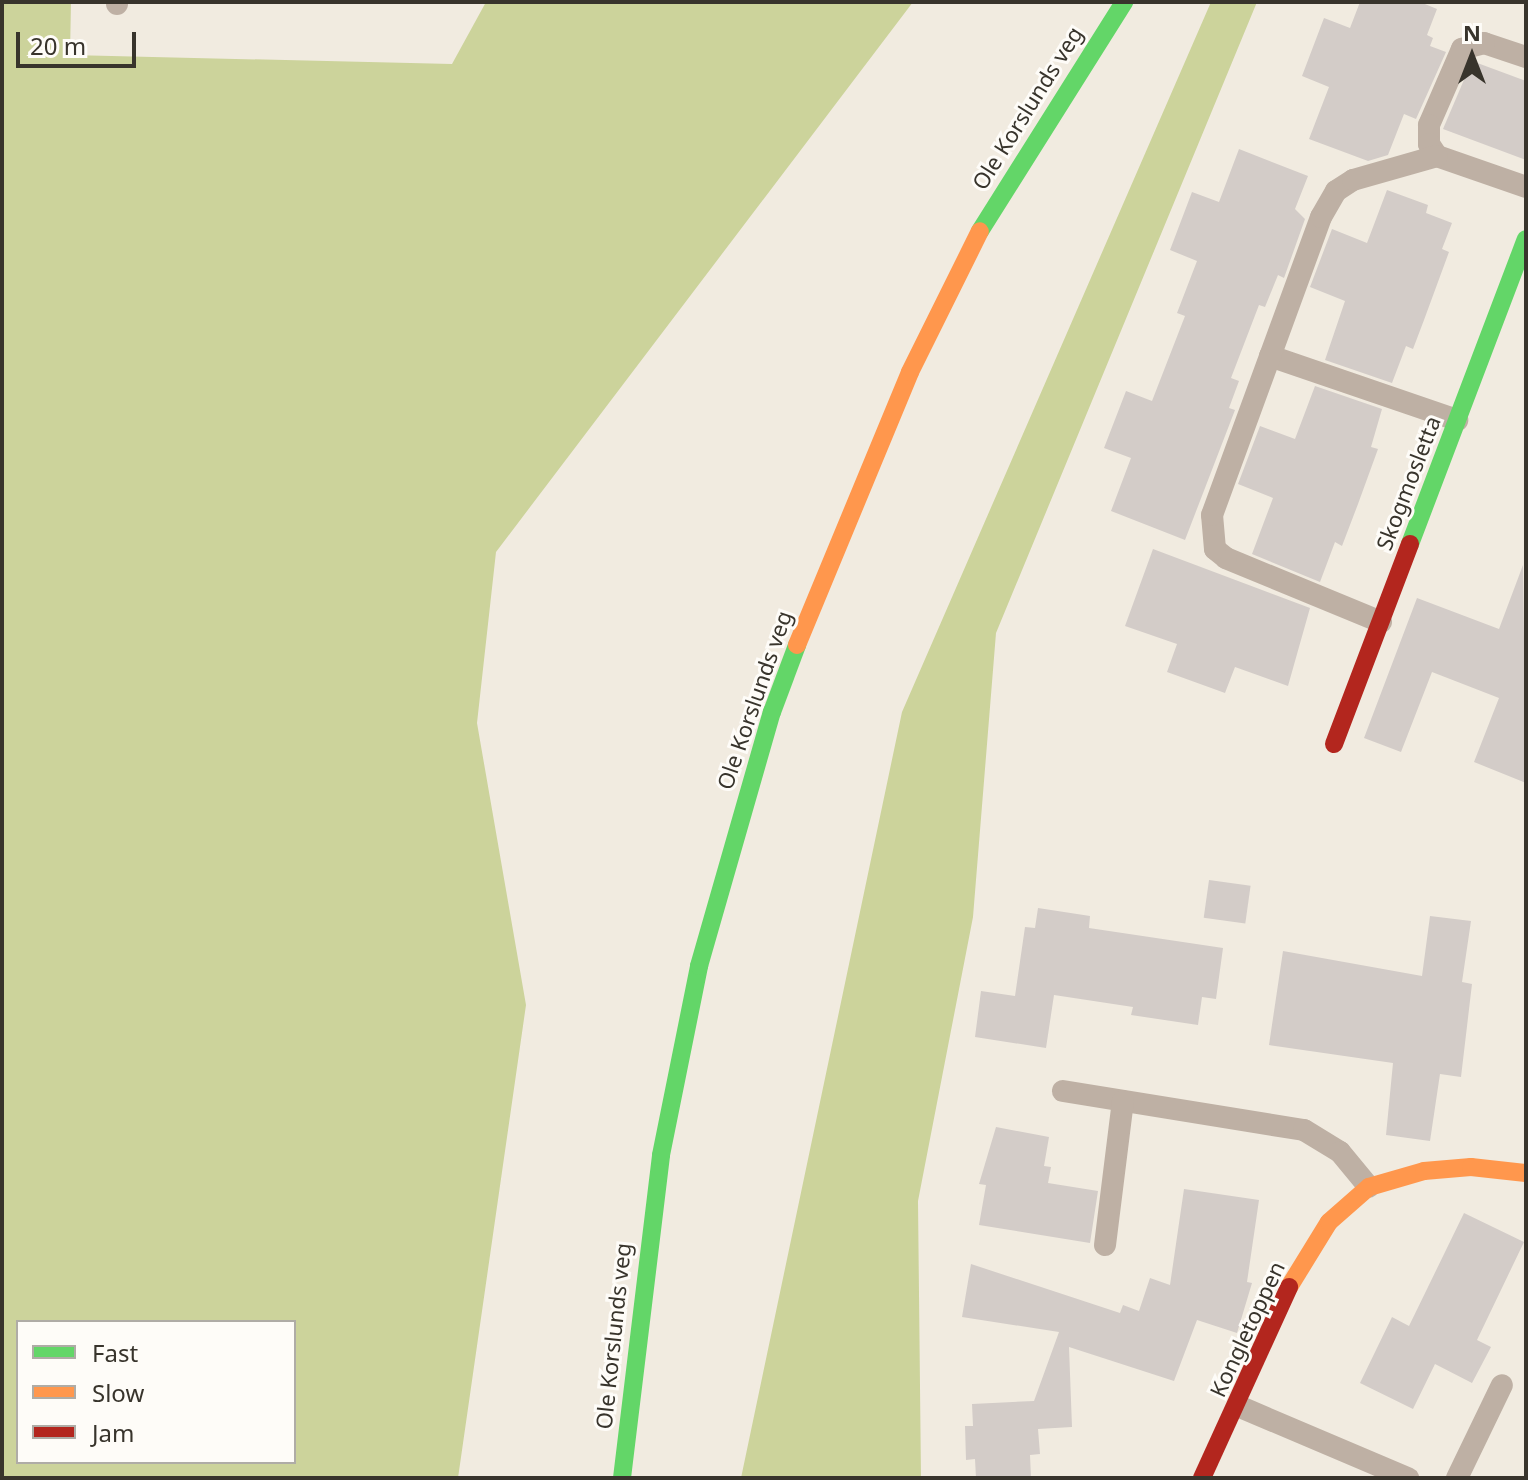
<!DOCTYPE html>
<style>
body{margin:0}
#map{position:relative;width:1528px;height:1480px;overflow:hidden;background:#f1ebe0;font-family:"Noto Sans",sans-serif}
div>[style]{position:absolute}
[style*='--x']{left:calc(var(--x)*1px);top:calc(var(--y)*1px);width:calc(var(--w)*1px);rotate:calc(var(--a)*1deg)}
.forest>*{inset:0;background:#ccd39b}
.building>*{inset:0;background:#d3ccc8;transform-origin:0 0}
.lane>*{height:22px;margin:-11px;padding:0 11px;transform-origin:11px;border-radius:11px;background:#beb0a4}
.fast>*{height:18px;margin:-9px;padding:0 9px;transform-origin:9px;border-radius:9px;background:#63d668}
.slow>*{height:18px;margin:-9px;padding:0 9px;transform-origin:9px;border-radius:9px;background:#ff974d}
.jam>*{height:18px;margin:-9px;padding:0 9px;transform-origin:9px;border-radius:9px;background:#b3261e}
span{translate:-50% -50%;white-space:nowrap;text-align:center;line-height:1.15;-webkit-text-stroke:6px #fefcf8;paint-order:stroke}
.street-label{font-size:22px;color:#38342c}
.frame{position:absolute;inset:0;border:4px solid #38342c;pointer-events:none}
.legend{position:absolute;left:16px;top:1320px;width:280px;height:144px;box-sizing:border-box;background:#fefcf8;border:2px solid #afaca6;margin:0;padding:10px 14px;list-style:none;font-size:24px;color:#38342c}
.legend li{display:flex;align-items:center;gap:16px;height:40px}
.legend b{width:40px;border:2px solid #afaca6}
.north{position:absolute;left:1432px;top:16px;width:80px;height:80px;-webkit-text-stroke:6px #fefcf8;paint-order:stroke;rotate:0deg;font-size:22px;font-weight:700;line-height:32px;text-align:center;color:#38342c}
.north::after{content:'';display:block;margin:auto;width:28px;height:36px;background:#38342c;clip-path:polygon(50% 0,100% 100%,50% 72%,0 100%)}
.scale{position:absolute;left:16px;top:32px;width:120px;height:36px;box-sizing:border-box;border:4px solid #38342c;border-top:0;padding-left:10px;font-size:24px;line-height:28px;white-space:nowrap;color:#38342c;-webkit-text-stroke:6px #fefcf8;paint-order:stroke}
</style>
<div id="map">
<div class="forest">
<i style="clip-path:polygon(evenodd,2px 2px,71px 2px,70px 55px,452px 64px,486px 2px,913px 2px,496px 552px,477px 723px,526px 1005px,458px 1478px,2px 1478px,2px 2px,18px 1322px,294px 1322px,294px 1462px,18px 1462px,18px 1322px)"></i>
<i style="clip-path:polygon(1211px 2px,1257px 2px,996px 633px,973px 917px,918px 1201px,921px 1478px,741px 1478px,902px 712px)"></i>
</div>
<div class="building">
<i style="clip-path:polygon(1360px 2px,1420px 2px,1437px 9px,1427px 35px,1433px 38px,1430px 46px,1446px 52px,1416px 119px,1404px 114px,1388px 155px,1368px 161px,1309px 139px,1329px 87px,1302px 76px,1324px 18px,1350px 28px)"></i>
<i style="clip-path:polygon(1472px 61px,1526px 81px,1526px 160px,1443px 129px)"></i>
<i style="clip-path:polygon(1239px 149px,1308px 176px,1295px 209px,1305px 219px,1284px 278px,1278px 275px,1265px 307px,1259px 305px,1231px 378px,1239px 381px,1229px 408px,1235px 410px,1185px 540px,1111px 511px,1131px 458px,1104px 448px,1126px 391px,1152px 401px,1185px 316px,1177px 313px,1197px 261px,1170px 250px,1192px 192px,1219px 202px)"></i>
<i style="clip-path:polygon(1387px 190px,1428px 205px,1426px 213px,1452px 223px,1442px 249px,1449px 252px,1424px 320px,1413px 349px,1406px 346px,1392px 383px,1325px 360px,1345px 301px,1310px 287px,1332px 229px,1367px 243px)"></i>
<i style="clip-path:polygon(1315px 386px,1382px 409px,1371px 447px,1378px 449px,1358px 504px,1342px 546px,1335px 542px,1320px 582px,1252px 554px,1273px 498px,1238px 484px,1260px 426px,1295px 439px)"></i>
<i style="clip-path:polygon(1153px 549px,1310px 608px,1288px 686px,1235px 667px,1225px 693px,1167px 672px,1177px 644px,1125px 626px)"></i>
<i style="clip-path:polygon(1523px 565px,1526px 783px,1474px 762px,1499px 698px,1432px 672px,1401px 752px,1364px 738px,1417px 598px,1499px 629px)"></i>
<i style="left:1209px;top:880px;width:42px;height:38px;rotate:8deg"></i>
<i style="clip-path:polygon(1038px 908px,1090px 916px,1089px 928px,1223px 948px,1216px 999px,1202px 997px,1198px 1025px,1131px 1015px,1133px 1007px,1054px 995px,1046px 1048px,975px 1037px,981px 991px,1015px 996px,1025px 927px,1035px 928px)"></i>
<i style="clip-path:polygon(1430px 916px,1471px 921px,1462px 982px,1472px 984px,1461px 1077px,1440px 1074px,1430px 1141px,1386px 1135px,1393px 1063px,1269px 1045px,1283px 951px,1422px 976px)"></i>
<i style="clip-path:polygon(996px 1127px,1049px 1137px,1044px 1166px,1051px 1167px,1048px 1183px,1098px 1191px,1090px 1243px,979px 1225px,986px 1185px,979px 1184px)"></i>
<i style="clip-path:polygon(1184px 1189px,1259px 1200px,1247px 1282px,1252px 1283px,1237px 1333px,1197px 1320px,1174px 1381px,1069px 1347px,1072px 1427px,1038px 1429px,1040px 1454px,1030px 1455px,1031px 1478px,976px 1478px,975px 1459px,966px 1460px,965px 1426px,973px 1426px,972px 1404px,1034px 1401px,1059px 1332px,962px 1317px,971px 1264px,1120px 1313px,1123px 1305px,1139px 1311px,1150px 1278px,1170px 1285px)"></i>
<i style="clip-path:polygon(1464px 1213px,1524px 1242px,1477px 1340px,1491px 1347px,1472px 1383px,1435px 1364px,1413px 1409px,1360px 1383px,1392px 1317px,1409px 1326px)"></i>
</div>
<div class="lane">
<i style="--x:117;--y:4;--w:2;--a:-90"></i>
<i style="--x:1526;--y:57;--w:44;--a:-161.6"></i>
<i style="--x:1484;--y:43;--w:23;--a:165"></i>
<i style="--x:1462;--y:49;--w:83;--a:113.5"></i>
<i style="--x:1429;--y:125;--w:19;--a:90"></i>
<i style="--x:1429;--y:144;--w:14;--a:56"></i>
<i style="--x:1437;--y:156;--w:94;--a:19.2"></i>
<i style="--x:1270;--y:356;--w:198;--a:18.9"></i>
<i style="--x:1381;--y:622;--w:168;--a:-157.6"></i>
<i style="--x:1226;--y:558;--w:14;--a:-141"></i>
<i style="--x:1215;--y:549;--w:34;--a:-95"></i>
<i style="--x:1212;--y:515;--w:317;--a:-69.9"></i>
<i style="--x:1321;--y:217;--w:30;--a:-60"></i>
<i style="--x:1336;--y:191;--w:20;--a:-33"></i>
<i style="--x:1353;--y:180;--w:87;--a:-15.9"></i>
<i style="--x:1063;--y:1091;--w:244;--a:9.2"></i>
<i style="--x:1304;--y:1130;--w:42;--a:31.4"></i>
<i style="--x:1340;--y:1152;--w:45;--a:50.4"></i>
<i style="--x:1105;--y:1245;--w:145;--a:-82.9"></i>
<i style="--x:1238;--y:1406;--w:185;--a:23"></i>
<i style="--x:1457;--y:1478;--w:103;--a:-64.2"></i>
</div>
<div class="fast">
<i style="--x:980;--y:231;--w:271;--a:-57.8"></i>
<i style="--x:1410;--y:544;--w:326;--a:-69.2"></i>
<i style="--x:622;--y:1478;--w:325;--a:-83.1"></i>
<i style="--x:661;--y:1155;--w:193;--a:-78.6"></i>
<i style="--x:699;--y:966;--w:264;--a:-74"></i>
<i style="--x:772;--y:712;--w:72;--a:-69.5"></i>
</div>
<div class="slow">
<i style="--x:797;--y:645;--w:295;--a:-67.5"></i>
<i style="--x:910;--y:372;--w:157;--a:-63.6"></i>
<i style="--x:1289;--y:1287;--w:76;--a:-58.4"></i>
<i style="--x:1329;--y:1222;--w:53;--a:-41.2"></i>
<i style="--x:1369;--y:1187;--w:57;--a:-16.2"></i>
<i style="--x:1424;--y:1171;--w:47;--a:-4.9"></i>
<i style="--x:1471;--y:1167;--w:55;--a:6.2"></i>
</div>
<div class="jam">
<i style="--x:1334;--y:744;--w:214;--a:-69.2"></i>
<i style="--x:1202;--y:1478;--w:210;--a:-65.5"></i>
</div>
<div class="street-label">
<span style="left:1027px;top:108px;rotate:-58deg">Ole Korslunds veg</span>
<span style="left:1408px;top:483px;rotate:-69deg">Skogmosletta</span>
<span style="left:754px;top:700px;rotate:-71deg">Ole Korslunds veg</span>
<span style="left:1247px;top:1329px;rotate:-65deg">Kongletoppen</span>
<span style="left:613px;top:1336px;rotate:-84deg">Ole Korslunds veg</span>
</div>
<div class="frame"></div>
<ul class="legend">
<li><b style="height:10px;background:#63d668"></b>Fast</li>
<li><b style="height:10px;background:#ff974d"></b>Slow</li>
<li><b style="height:10px;background:#b3261e"></b>Jam</li>
</ul>
<div class="north">N</div>
<div class="scale">20 m</div>
</div>
